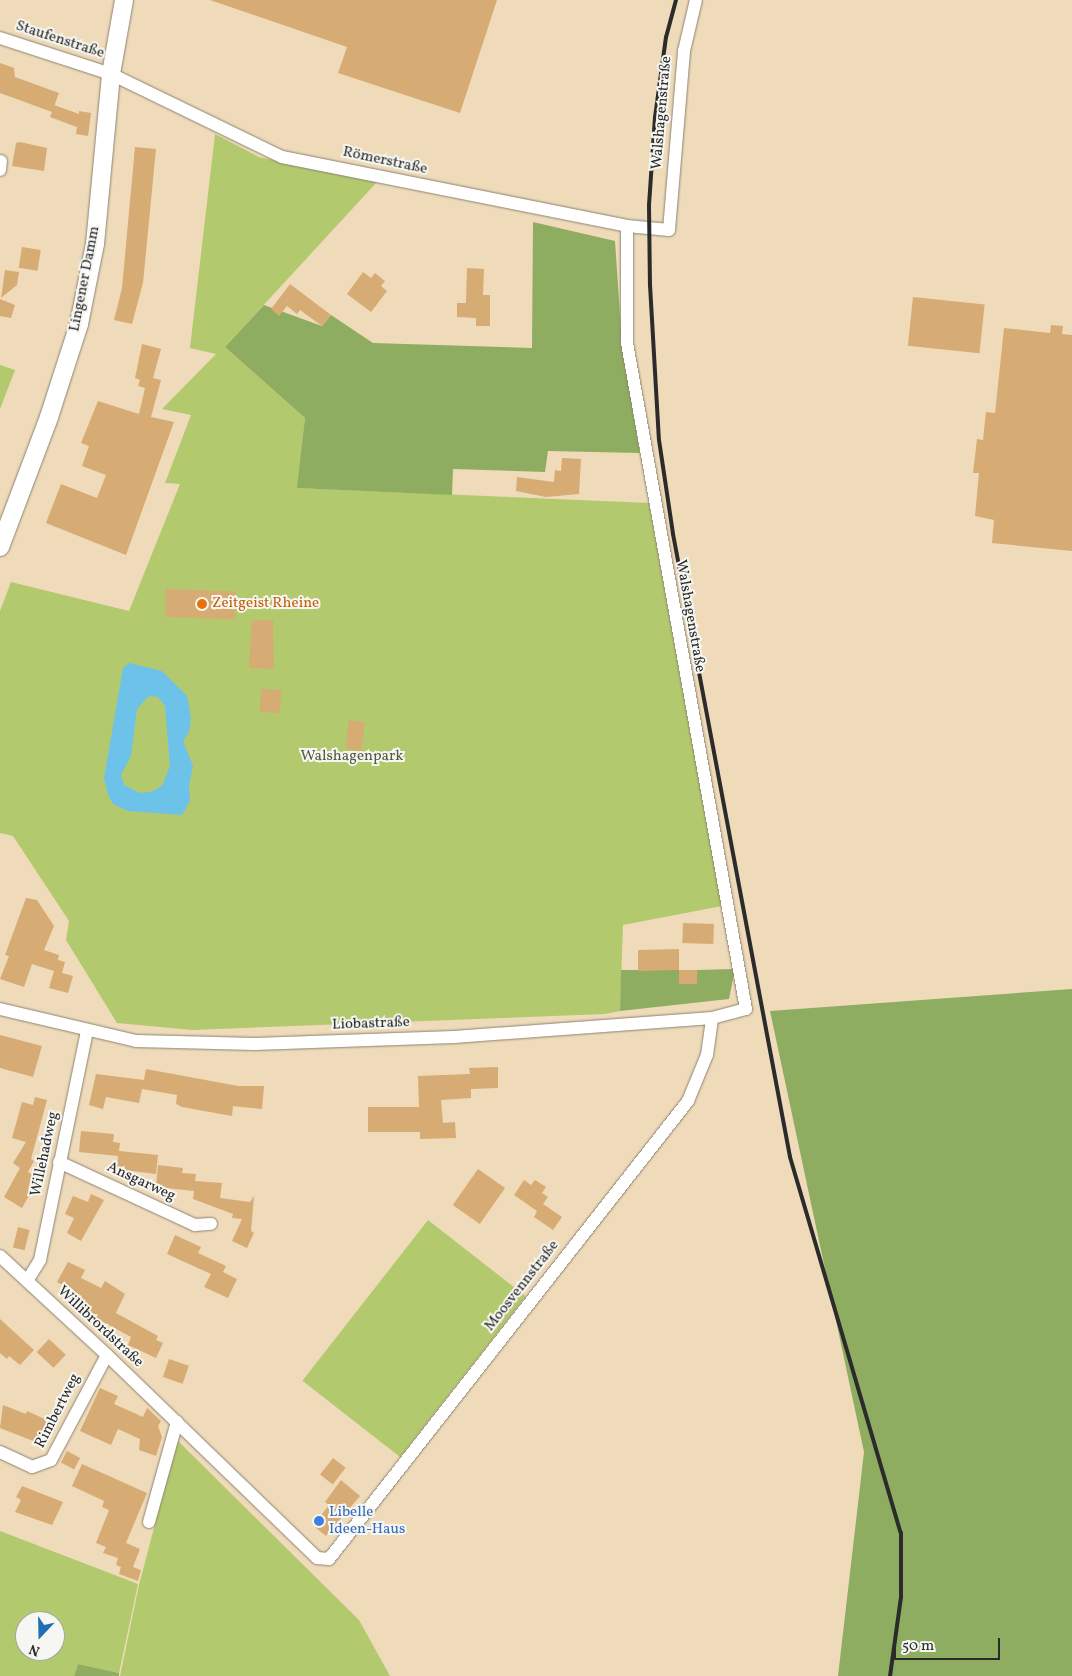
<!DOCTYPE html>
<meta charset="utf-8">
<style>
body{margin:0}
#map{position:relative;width:1072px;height:1676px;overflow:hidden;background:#efdbba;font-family:Vollkorn,serif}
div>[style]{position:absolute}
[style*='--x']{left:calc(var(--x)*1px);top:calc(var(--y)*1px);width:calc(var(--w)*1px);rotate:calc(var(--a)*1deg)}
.green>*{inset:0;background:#b3c96e;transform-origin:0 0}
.forest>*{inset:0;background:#8ead61}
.water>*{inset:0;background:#6cc2e9}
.building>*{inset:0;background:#d6ab74;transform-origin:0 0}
.roads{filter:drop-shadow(0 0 1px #8d8372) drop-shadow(0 0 1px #8d8372)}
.minor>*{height:12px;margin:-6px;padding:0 6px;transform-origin:6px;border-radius:6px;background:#fff}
.secondary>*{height:18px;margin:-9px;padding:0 9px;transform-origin:9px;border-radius:9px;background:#fff}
.rail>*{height:4px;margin:-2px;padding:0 2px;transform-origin:2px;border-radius:2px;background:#2b2b2b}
.dots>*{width:14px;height:14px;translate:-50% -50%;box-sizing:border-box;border:2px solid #f6f6f2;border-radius:50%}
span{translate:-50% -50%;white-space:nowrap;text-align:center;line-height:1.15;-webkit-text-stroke:4px #f6f6f2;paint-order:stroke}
.street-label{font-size:15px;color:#2b2b2b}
.food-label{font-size:15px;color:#c56008}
.left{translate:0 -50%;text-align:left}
.park-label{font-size:15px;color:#545a3f}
.shop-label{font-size:15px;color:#366cbe}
.north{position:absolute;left:15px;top:1611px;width:50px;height:50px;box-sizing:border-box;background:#f6f6f2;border:1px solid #a5a5a2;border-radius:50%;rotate:201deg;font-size:14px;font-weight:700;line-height:20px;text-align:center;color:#2b2b2b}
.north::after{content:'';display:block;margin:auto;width:18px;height:22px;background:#1f6fb2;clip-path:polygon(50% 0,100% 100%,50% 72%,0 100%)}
.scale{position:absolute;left:894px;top:1638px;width:106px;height:22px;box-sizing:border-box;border:2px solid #2b2b2b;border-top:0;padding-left:6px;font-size:15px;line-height:18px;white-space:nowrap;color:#2b2b2b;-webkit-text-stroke:4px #f6f6f2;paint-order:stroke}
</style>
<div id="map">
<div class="green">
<i style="clip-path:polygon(215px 134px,259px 157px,377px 182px,225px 347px,305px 418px,298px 488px,649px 503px,722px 906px,623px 925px,620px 1011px,605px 1014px,192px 1030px,117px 1023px,66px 940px,69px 921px,13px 836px,0 833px,0 611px,11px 582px,129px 611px,180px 484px,165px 483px,191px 415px,162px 409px,216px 354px,190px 348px)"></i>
<i style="clip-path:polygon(0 365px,15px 370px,0 409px)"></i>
<i style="left:428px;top:1220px;width:124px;height:204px;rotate:38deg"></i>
<i style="clip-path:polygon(177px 1440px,359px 1620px,390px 1676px,120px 1676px,139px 1585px)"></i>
<i style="clip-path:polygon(evenodd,0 1531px,138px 1584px,119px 1673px,78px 1664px,74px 1676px,0 1676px,0 1531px,25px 1621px,55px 1621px,55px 1651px,25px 1651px,25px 1621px)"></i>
</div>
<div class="forest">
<i style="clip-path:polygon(533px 222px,615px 241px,622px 345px,640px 453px,548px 451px,545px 472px,453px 469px,452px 495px,297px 488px,305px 418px,225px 347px,264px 305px,322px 326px,331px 315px,373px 343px,532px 348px)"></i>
<i style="clip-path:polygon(735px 969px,729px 999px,620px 1011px,621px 970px,679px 970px,679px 984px,697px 984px,697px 970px)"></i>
<i style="clip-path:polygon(1072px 989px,1072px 1676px,838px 1676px,864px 1452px,770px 1011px)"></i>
<i style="clip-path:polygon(78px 1664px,119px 1673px,119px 1676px,74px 1676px)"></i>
</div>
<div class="water">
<i style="clip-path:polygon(evenodd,129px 663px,162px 671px,187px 696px,191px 718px,189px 732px,183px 741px,193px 766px,189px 786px,190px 801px,182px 815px,128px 811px,113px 804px,108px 795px,104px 778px,123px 668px,129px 663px,149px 696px,158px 697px,165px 706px,170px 766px,162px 786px,151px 792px,140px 793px,124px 785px,121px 775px,131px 756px,137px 709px,149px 696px)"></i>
</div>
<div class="building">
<i style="clip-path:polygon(210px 0,497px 0,460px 113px,338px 73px,347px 47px)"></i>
<i style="clip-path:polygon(0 63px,14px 68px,15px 77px,59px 93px,52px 112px,54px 105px,79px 114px,79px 111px,91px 113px,88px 136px,76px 134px,77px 127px,50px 117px,52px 112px,0 93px)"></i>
<i style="clip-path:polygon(20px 142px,47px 148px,44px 171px,12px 166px,16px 143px)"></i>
<i style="clip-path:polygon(135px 147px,156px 149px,143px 283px,132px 324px,114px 320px,122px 288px)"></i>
<i style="left:22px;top:247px;width:19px;height:21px;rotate:9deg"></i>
<i style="clip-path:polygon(467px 268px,484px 269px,483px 295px,490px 295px,490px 326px,476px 326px,476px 318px,457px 317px,457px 303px,466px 303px)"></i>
<i style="clip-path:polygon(5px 270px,19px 272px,17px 285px,1px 298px)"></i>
<i style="clip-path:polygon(363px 272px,371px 278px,375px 273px,385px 281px,381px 286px,387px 291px,371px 312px,347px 294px)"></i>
<i style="clip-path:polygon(290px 284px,331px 315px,322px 326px,300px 310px,297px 314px,287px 306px,279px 316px,271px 309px)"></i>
<i style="left:913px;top:297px;width:72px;height:49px;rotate:6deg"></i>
<i style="clip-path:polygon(0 299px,15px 305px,11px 318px,0 316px)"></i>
<i style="clip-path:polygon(1051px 325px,1063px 326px,1062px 334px,1072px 335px,1072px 551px,992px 543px,994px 520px,975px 516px,979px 473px,973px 473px,977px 439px,983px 440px,986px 412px,995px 413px,1004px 328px,1050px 333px)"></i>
<i style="clip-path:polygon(142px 344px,161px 349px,153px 378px,161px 380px,151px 417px,174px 422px,126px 555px,46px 523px,61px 484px,97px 498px,106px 475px,82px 466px,89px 446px,81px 443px,98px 401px,139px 414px,145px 388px,138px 386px,140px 380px,135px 378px)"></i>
<i style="clip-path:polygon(562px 458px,581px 459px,579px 494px,546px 497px,516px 491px,517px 477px,554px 482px,555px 470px,561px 471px)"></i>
<i style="left:166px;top:589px;width:70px;height:28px;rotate:2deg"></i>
<i style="clip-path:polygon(252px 620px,273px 620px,274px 669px,249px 668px)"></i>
<i style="left:261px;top:689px;width:20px;height:23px;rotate:3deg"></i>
<i style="left:349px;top:720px;width:16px;height:29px;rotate:7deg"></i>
<i style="clip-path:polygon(26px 898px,37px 900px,54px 926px,44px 950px,59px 955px,58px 960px,65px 962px,62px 973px,73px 976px,68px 993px,49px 988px,54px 971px,32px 964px,24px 987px,0 979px,9px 956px,5px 955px)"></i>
<i style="left:683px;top:923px;width:31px;height:20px;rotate:2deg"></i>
<i style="clip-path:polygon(679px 949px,679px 970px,697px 970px,697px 984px,679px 984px,679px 970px,638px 971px,638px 950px)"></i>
<i style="clip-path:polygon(0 1035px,42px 1046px,33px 1077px,0 1068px)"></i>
<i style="clip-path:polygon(498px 1067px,498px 1088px,471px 1089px,471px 1098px,441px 1100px,443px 1123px,455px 1122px,456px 1138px,420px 1139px,420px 1132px,368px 1132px,368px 1107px,419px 1107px,418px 1076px,470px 1074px,469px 1068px)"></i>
<i style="clip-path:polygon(146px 1069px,238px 1086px,264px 1086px,262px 1109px,233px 1106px,232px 1116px,182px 1107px,176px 1104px,177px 1095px,142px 1089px,139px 1103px,106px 1097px,103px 1109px,89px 1105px,96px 1074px,144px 1080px)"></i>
<i style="clip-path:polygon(35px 1097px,47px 1100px,31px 1159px,34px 1161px,28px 1172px,39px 1178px,22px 1208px,4px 1197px,20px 1168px,13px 1163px,26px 1142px,12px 1138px,22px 1102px,33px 1105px)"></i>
<i style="clip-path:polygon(81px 1131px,114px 1134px,113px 1142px,120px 1143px,119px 1151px,158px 1155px,156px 1174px,117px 1169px,118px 1156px,79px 1152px)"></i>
<i style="clip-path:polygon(158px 1165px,183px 1168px,182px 1173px,196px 1174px,195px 1181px,222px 1183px,220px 1198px,250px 1202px,254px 1196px,251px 1231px,254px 1233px,247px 1248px,232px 1241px,242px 1219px,232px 1218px,233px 1214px,193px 1199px,194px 1191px,156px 1187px)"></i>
<i style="left:478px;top:1169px;width:33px;height:44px;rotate:35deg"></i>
<i style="clip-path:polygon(524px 1180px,531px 1185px,535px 1180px,546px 1187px,542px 1193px,548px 1197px,543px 1204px,562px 1217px,553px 1230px,534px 1217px,537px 1211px,514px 1195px)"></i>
<i style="clip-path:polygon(91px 1194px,104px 1200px,81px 1241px,67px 1233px,74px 1218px,65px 1214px,73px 1196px,88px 1202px)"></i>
<i style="left:18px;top:1227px;width:12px;height:21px;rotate:14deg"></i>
<i style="clip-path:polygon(175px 1235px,201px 1247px,198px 1253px,226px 1266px,223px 1272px,237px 1279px,228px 1298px,204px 1287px,211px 1274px,167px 1254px)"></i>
<i style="clip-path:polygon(68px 1262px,85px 1270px,81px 1278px,101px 1288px,105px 1281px,125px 1294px,116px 1313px,158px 1336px,156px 1340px,163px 1343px,156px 1358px,128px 1345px,131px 1337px,76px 1307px,82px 1296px,57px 1282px)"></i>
<i style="clip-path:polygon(0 1319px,34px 1350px,20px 1365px,9px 1356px,7px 1359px,0 1353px)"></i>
<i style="left:49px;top:1339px;width:23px;height:18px;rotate:43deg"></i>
<i style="left:169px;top:1359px;width:21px;height:19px;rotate:19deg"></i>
<i style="clip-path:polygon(100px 1388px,118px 1396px,114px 1404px,143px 1417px,147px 1408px,161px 1421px,158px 1426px,162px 1437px,156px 1456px,139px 1450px,140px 1439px,118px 1429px,111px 1445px,80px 1431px)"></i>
<i style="clip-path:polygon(3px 1405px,26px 1414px,27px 1411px,56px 1424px,46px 1446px,0 1428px)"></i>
<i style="left:67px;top:1451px;width:15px;height:13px;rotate:28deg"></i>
<i style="left:333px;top:1458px;width:16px;height:21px;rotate:38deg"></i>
<i style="clip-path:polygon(82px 1464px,147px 1493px,126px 1543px,140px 1549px,133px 1567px,141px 1570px,138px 1581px,119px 1574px,121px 1567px,116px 1565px,118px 1558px,103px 1553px,106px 1547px,96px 1543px,109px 1510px,102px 1507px,104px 1501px,72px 1486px)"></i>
<i style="clip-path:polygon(341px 1480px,360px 1496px,326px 1536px,315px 1527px,315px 1523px,329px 1505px,325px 1502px)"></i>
<i style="clip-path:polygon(22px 1486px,63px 1502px,52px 1525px,15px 1512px,21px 1500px,16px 1497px)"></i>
</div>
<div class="roads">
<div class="minor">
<i style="--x:0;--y:38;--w:117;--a:18"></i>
<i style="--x:111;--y:74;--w:190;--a:25.9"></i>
<i style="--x:282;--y:157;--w:352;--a:11.3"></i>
<i style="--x:627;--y:226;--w:42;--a:5.4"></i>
<i style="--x:669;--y:230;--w:180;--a:-85.2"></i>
<i style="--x:684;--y:51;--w:52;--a:-76.8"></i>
<i style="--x:0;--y:170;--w:9;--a:-84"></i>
<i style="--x:0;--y:1009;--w:140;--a:13.2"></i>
<i style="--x:136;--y:1041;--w:119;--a:1.4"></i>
<i style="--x:255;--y:1044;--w:199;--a:-2"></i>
<i style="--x:454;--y:1037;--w:259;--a:-4.2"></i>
<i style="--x:712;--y:1018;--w:35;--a:-15"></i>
<i style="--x:746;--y:1009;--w:677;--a:-100.13"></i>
<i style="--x:627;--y:343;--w:117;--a:-90"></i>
<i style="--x:59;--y:1162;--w:150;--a:24.9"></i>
<i style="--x:195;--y:1225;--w:16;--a:-4"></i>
<i style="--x:0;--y:1256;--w:146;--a:42.8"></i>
<i style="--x:107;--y:1355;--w:292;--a:44"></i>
<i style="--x:317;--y:1558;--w:12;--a:5"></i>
<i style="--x:329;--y:1559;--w:582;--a:-51.91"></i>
<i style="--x:688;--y:1101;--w:50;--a:-67.6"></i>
<i style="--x:707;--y:1055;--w:37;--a:-82"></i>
<i style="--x:27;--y:1281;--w:25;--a:-58"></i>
<i style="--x:40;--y:1260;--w:234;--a:-78.4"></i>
<i style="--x:0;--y:1452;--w:35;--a:25"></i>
<i style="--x:32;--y:1467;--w:20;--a:-20"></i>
<i style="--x:51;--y:1460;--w:119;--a:-61.9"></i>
<i style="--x:149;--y:1522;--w:104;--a:-74.4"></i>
</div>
<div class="secondary">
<i style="--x:0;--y:547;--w:139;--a:-69.3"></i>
<i style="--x:49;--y:417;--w:98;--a:-72.1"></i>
<i style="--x:79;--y:324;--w:82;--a:-78.7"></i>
<i style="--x:95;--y:244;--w:171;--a:-84.6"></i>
<i style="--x:111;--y:74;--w:75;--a:-80"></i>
</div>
</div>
<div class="rail">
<i style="--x:676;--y:0;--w:38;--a:105"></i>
<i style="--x:666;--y:37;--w:81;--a:97.8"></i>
<i style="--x:655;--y:117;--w:89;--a:93.9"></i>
<i style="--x:649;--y:206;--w:79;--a:89.3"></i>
<i style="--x:650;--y:285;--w:155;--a:86.7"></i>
<i style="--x:659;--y:440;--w:95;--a:81.5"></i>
<i style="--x:673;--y:534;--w:634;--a:79.36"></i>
<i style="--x:790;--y:1157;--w:392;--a:73.6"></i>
<i style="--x:901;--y:1533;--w:64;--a:90"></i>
<i style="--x:901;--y:1597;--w:80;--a:97.9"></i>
</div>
<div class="dots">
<i style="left:202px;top:604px;background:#e8710a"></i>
<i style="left:319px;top:1521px;background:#3f7fe0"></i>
</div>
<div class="street-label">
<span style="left:60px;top:40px;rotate:18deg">Staufenstraße</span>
<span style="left:662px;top:113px;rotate:-85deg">Walshagenstraße</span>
<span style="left:385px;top:161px;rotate:12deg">Römerstraße</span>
<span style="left:85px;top:279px;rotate:-79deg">Lingener Damm</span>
<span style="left:690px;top:616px;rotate:80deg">Walshagenstraße</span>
<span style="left:371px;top:1024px;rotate:-2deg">Liobastraße</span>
<span style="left:45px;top:1154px;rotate:-78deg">Willehadweg</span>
<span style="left:141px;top:1182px;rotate:25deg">Ansgarweg</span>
<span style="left:522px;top:1286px;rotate:-52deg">Moosvennstraße</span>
<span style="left:100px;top:1327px;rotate:43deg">Willibrordstraße</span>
<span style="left:58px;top:1411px;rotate:-63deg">Rimbertweg</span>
</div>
<div class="food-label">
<span class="left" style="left:212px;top:604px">Zeitgeist Rheine</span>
</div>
<div class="park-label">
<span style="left:352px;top:757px">Walshagenpark</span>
</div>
<div class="shop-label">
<span class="left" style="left:329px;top:1521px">Libelle<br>Ideen-Haus</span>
</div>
<div class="north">N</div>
<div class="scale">50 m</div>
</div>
